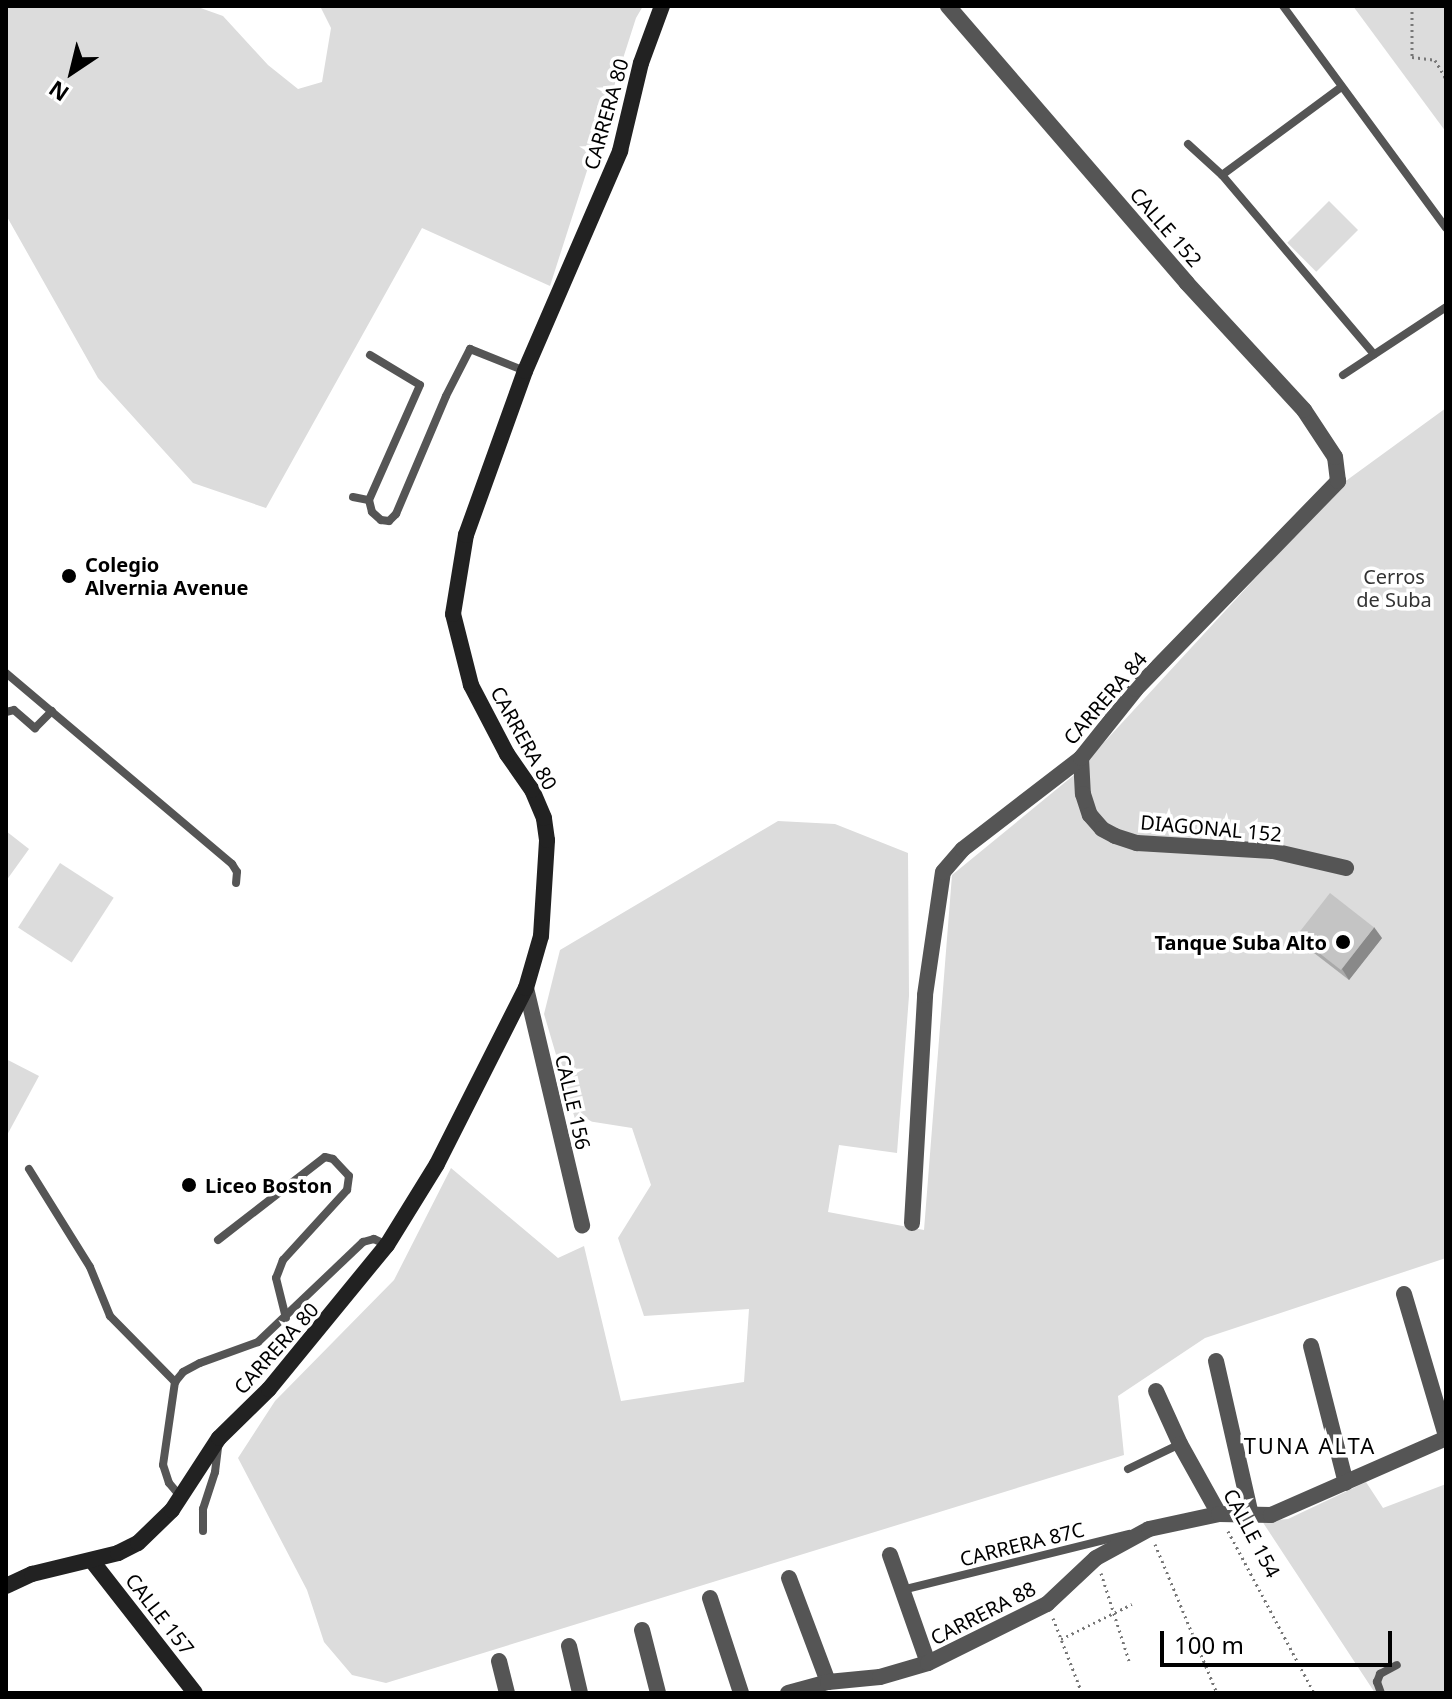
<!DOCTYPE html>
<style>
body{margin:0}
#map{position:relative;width:1452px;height:1699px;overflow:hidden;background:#fff;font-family:"Noto Sans",sans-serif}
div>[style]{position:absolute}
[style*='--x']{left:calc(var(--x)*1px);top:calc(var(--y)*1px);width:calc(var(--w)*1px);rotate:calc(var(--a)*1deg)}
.green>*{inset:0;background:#dcdcdc;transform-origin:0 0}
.path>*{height:3px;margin-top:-1.5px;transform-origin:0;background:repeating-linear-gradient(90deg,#777 0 2px,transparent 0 6px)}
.lane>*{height:8px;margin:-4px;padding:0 4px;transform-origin:4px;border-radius:4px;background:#555}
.street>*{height:16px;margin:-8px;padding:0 8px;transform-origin:8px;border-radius:8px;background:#555}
.secondary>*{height:16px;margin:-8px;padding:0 8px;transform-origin:8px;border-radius:8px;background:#222}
.wall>*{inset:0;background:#a9a9a9}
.shaded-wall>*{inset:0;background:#898989}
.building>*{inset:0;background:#c4c4c4;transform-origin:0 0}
.dots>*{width:22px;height:22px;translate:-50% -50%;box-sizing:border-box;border:4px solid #fff;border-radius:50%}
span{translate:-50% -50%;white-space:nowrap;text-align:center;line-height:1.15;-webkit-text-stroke:7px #fff;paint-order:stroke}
.street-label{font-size:20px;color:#000}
.poi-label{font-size:20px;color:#000;font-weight:700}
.left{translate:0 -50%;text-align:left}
.right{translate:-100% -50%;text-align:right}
.park-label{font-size:20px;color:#333}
.neighbourhood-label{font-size:22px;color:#000;letter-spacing:2px}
.frame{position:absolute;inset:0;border:8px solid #000;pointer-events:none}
.north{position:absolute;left:32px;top:32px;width:80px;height:80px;-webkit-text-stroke:6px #fff;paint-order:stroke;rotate:215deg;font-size:22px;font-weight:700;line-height:32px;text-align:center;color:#000}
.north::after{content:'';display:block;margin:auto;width:28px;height:36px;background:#000;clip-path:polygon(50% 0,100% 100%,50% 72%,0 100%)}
.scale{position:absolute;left:1160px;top:1631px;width:232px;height:36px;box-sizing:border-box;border:4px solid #000;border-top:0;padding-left:10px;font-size:24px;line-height:28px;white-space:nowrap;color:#000;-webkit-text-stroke:6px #fff;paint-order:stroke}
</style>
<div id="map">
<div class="green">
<i style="clip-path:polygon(6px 6px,195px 6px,223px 16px,268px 65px,298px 89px,322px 82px,331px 28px,320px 6px,643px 6px,636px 18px,550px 286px,422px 228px,266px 508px,193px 483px,98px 378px,6px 215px)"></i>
<i style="clip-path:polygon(1353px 6px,1444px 6px,1446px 132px)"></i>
<i style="left:1329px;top:201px;width:41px;height:59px;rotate:45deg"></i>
<i style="clip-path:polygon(1446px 408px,1446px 1258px,1205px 1338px,1118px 1396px,1124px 1455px,386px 1683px,352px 1675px,324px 1642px,307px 1590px,238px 1458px,275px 1401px,394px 1280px,451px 1168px,558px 1258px,584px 1246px,621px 1401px,744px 1382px,749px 1309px,644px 1316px,618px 1238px,651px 1185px,632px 1128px,575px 1119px,544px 1014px,560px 950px,778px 821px,835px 824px,908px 853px,909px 996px,897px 1153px,839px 1145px,828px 1212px,924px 1230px,952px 875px,1074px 775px,1343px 483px)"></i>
<i style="clip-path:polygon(6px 831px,29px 849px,6px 881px)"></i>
<i style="left:60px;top:863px;width:64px;height:77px;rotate:33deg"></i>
<i style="clip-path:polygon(6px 1059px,39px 1076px,6px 1137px)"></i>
<i style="clip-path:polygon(1366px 1482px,1383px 1508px,1446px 1484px,1446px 1693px,1375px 1693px,1262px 1521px,1288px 1519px)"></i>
</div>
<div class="path">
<i style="--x:1412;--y:6;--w:51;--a:90"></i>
<i style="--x:1412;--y:57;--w:23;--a:7"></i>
<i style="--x:1435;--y:60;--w:22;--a:60"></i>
<i style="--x:1228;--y:1531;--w:183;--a:62"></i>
<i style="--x:1155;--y:1544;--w:161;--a:67.4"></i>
<i style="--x:1101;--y:1573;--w:92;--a:72.3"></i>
<i style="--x:1053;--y:1618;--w:80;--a:68.9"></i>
<i style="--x:1061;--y:1639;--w:79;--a:-26.2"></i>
</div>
<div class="lane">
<i style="--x:1283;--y:6;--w:275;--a:53.7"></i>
<i style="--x:1188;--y:144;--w:46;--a:42.4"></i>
<i style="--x:1222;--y:175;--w:235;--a:49.7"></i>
<i style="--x:1222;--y:175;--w:147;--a:-36.4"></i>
<i style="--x:370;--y:355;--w:58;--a:31"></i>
<i style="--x:420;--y:385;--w:126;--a:113.9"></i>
<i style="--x:369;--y:500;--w:12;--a:76"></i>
<i style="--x:372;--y:512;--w:12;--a:42"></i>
<i style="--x:381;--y:520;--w:8;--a:7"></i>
<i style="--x:389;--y:521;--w:10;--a:-45"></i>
<i style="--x:396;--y:514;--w:128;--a:-67"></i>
<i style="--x:446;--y:396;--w:53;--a:-62.9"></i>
<i style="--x:470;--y:349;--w:59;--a:21.8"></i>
<i style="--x:1343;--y:375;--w:123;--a:-33.4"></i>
<i style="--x:353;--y:497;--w:16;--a:11"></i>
<i style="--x:6;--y:673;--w:296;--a:40.2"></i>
<i style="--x:232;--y:864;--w:9;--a:58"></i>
<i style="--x:237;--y:872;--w:11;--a:95"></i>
<i style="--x:6;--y:712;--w:8;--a:-14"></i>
<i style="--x:14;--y:710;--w:28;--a:41"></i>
<i style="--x:35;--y:728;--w:24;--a:-45"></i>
<i style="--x:29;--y:1169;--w:115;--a:58.1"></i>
<i style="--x:90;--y:1267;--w:53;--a:67.8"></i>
<i style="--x:110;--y:1316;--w:93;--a:45.4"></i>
<i style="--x:218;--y:1240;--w:135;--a:-37.8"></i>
<i style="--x:325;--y:1157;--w:8;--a:14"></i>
<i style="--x:333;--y:1159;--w:23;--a:47"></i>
<i style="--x:349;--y:1176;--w:14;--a:98"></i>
<i style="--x:347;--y:1190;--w:95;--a:132.4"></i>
<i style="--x:283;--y:1260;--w:19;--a:111"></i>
<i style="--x:276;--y:1278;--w:41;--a:76"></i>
<i style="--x:1128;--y:1469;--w:58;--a:-25.7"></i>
<i style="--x:180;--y:1496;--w:17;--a:-130"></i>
<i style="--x:169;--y:1483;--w:19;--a:-108"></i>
<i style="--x:163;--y:1465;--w:84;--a:-81.8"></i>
<i style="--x:175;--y:1382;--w:13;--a:-51"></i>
<i style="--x:183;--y:1372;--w:19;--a:-28"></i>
<i style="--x:200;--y:1363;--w:62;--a:-19.9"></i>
<i style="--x:258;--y:1342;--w:145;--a:-43.6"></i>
<i style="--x:363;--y:1242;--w:11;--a:-15"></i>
<i style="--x:374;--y:1239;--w:14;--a:25"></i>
<i style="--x:203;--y:1531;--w:22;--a:-90"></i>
<i style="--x:203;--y:1509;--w:39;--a:-72"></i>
<i style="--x:215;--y:1472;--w:26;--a:-83"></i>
<i style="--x:902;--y:1590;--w:234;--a:-13.9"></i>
<i style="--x:1381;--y:1693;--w:12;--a:-110"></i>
<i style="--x:1377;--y:1682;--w:9;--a:-69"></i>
<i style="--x:1380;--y:1674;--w:19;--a:-28"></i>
</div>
<div class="street">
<i style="--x:1081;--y:758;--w:36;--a:87"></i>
<i style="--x:1083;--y:794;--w:22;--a:72"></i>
<i style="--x:1090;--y:815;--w:18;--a:49"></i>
<i style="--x:1102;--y:829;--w:15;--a:28"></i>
<i style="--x:1115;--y:836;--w:23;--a:18"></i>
<i style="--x:1137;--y:843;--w:136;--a:3.4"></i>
<i style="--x:1273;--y:851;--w:75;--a:13.1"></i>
<i style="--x:526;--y:988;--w:244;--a:76.7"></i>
<i style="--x:912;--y:1223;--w:228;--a:-86.7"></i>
<i style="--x:925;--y:995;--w:124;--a:-81.7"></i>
<i style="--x:943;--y:872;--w:30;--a:-49"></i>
<i style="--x:963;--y:849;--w:149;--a:-37.6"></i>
<i style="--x:1081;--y:758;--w:88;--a:-51.4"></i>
<i style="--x:1136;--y:689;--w:290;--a:-45.8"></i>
<i style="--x:1338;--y:481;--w:24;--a:-97"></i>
<i style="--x:1335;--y:457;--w:56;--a:-123.4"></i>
<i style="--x:1304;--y:410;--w:173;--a:-132.7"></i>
<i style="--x:1187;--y:283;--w:366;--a:-130.8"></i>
<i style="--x:1404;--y:1294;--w:148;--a:73.5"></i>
<i style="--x:1311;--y:1346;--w:141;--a:75.7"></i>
<i style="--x:1216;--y:1361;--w:158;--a:77.2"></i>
<i style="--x:1156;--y:1391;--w:58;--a:65.6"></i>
<i style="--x:1180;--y:1444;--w:80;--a:60.9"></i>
<i style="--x:890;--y:1555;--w:114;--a:70.6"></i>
<i style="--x:789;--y:1578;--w:111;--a:69.4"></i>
<i style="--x:710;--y:1598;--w:100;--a:71.9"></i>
<i style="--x:642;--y:1630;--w:65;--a:75.7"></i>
<i style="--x:569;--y:1646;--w:48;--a:76.8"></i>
<i style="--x:499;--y:1661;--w:33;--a:76"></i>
<i style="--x:788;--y:1693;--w:41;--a:-15.4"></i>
<i style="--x:828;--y:1682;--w:52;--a:-5.5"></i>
<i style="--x:880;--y:1677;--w:50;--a:-16.3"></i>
<i style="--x:928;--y:1663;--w:133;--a:-26.4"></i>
<i style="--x:1047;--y:1604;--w:67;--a:-43.2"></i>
<i style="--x:1096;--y:1558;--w:60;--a:-28.7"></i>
<i style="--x:1149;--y:1529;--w:72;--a:-12.1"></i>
<i style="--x:1219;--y:1514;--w:52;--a:1.1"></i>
<i style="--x:1271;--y:1515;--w:191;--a:-23.7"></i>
</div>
<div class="secondary">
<i style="--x:92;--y:1561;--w:167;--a:52"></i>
<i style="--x:6;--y:1586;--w:29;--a:-25"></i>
<i style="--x:32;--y:1574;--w:89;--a:-13.7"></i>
<i style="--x:118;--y:1553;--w:22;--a:-27"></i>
<i style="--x:138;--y:1543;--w:47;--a:-44.1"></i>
<i style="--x:172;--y:1510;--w:86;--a:-56.9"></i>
<i style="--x:219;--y:1438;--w:70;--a:-44.4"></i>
<i style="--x:269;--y:1389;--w:186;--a:-50.7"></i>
<i style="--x:387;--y:1245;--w:95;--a:-58.3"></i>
<i style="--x:437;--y:1164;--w:197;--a:-63.2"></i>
<i style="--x:526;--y:988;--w:54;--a:-73.9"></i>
<i style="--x:541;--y:936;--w:96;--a:-86.4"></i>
<i style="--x:547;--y:840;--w:22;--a:-98"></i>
<i style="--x:544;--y:818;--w:30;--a:-113"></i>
<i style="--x:532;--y:790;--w:44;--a:-124.8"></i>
<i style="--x:507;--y:754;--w:78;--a:-117.6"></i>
<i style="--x:471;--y:685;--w:73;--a:-104.2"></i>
<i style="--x:453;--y:614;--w:80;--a:-80.7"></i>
<i style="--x:466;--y:535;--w:174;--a:-70.2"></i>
<i style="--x:525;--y:371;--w:240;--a:-66.6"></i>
<i style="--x:620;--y:151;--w:90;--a:-76.6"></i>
<i style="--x:641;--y:63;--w:61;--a:-69.8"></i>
</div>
<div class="wall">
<i style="clip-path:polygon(1297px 936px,1382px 938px,1349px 980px,1305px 946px)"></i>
</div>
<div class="shaded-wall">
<i style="clip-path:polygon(1374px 927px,1382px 938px,1349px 980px,1342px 969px)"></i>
</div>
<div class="building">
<i style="left:1330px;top:893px;width:56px;height:54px;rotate:38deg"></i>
</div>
<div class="dots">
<i style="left:69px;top:576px;background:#000"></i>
<i style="left:1343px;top:942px;background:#000"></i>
<i style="left:189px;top:1185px;background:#000"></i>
</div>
<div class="street-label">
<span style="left:606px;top:114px;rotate:-74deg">CARRERA 80</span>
<span style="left:1166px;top:227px;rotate:49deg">CALLE 152</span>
<span style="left:1105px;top:698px;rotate:-49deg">CARRERA 84</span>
<span style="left:524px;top:738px;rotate:61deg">CARRERA 80</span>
<span style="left:1211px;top:828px;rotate:5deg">DIAGONAL 152</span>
<span style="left:573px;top:1102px;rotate:77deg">CALLE 156</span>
<span style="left:276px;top:1348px;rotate:-48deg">CARRERA 80</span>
<span style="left:1252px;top:1533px;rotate:62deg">CALLE 154</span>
<span style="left:1022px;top:1544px;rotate:-14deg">CARRERA 87C</span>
<span style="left:983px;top:1613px;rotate:-27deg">CARRERA 88</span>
<span style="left:160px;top:1614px;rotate:52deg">CALLE 157</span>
</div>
<div class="poi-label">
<span class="left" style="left:85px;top:576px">Colegio<br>Alvernia Avenue</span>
<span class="right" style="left:1327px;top:942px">Tanque Suba Alto</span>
<span class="left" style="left:205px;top:1185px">Liceo Boston</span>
</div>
<div class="park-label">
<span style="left:1394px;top:588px">Cerros<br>de Suba</span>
</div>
<div class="neighbourhood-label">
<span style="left:1310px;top:1446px">TUNA ALTA</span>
</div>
<div class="frame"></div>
<div class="north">N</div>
<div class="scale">100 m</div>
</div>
